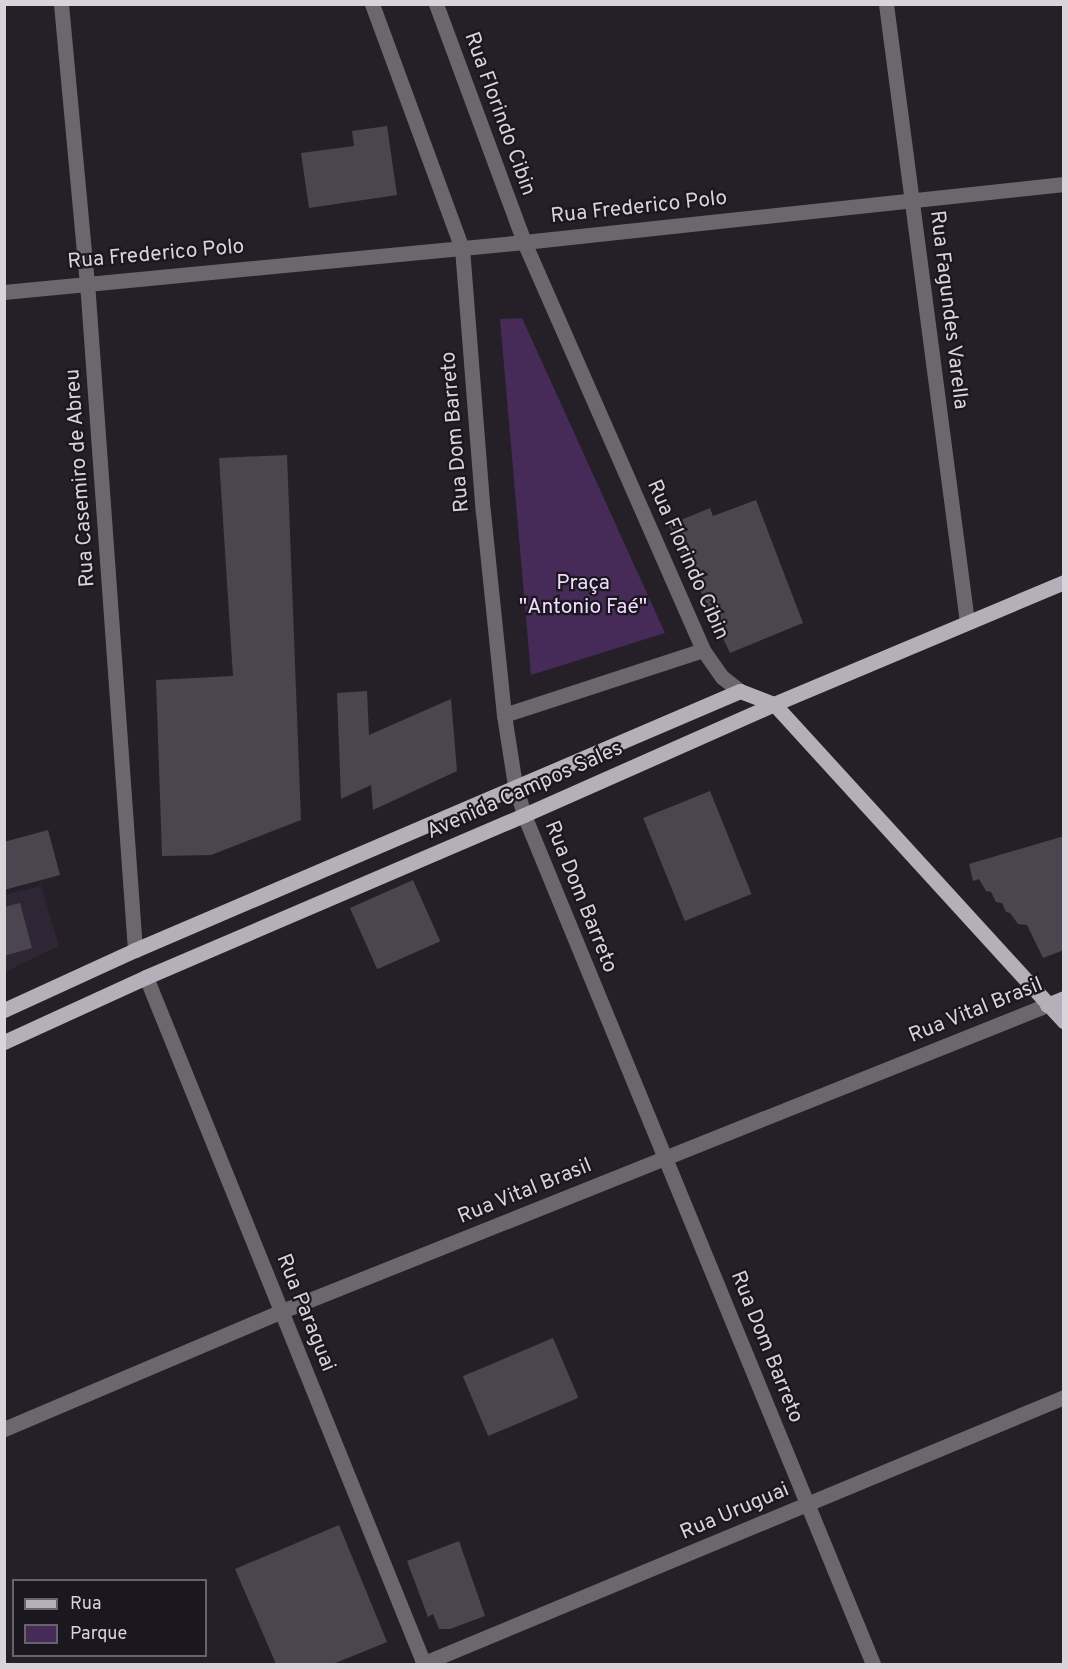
<!DOCTYPE html>
<meta charset="utf-8">
<style>
body{margin:0}
#map{position:relative;width:1068px;height:1669px;overflow:hidden;background:#252028;font-family:Overpass,sans-serif}
div>[style]{position:absolute}
[style*='--x']{left:calc(var(--x)*1px);top:calc(var(--y)*1px);width:calc(var(--w)*1px);rotate:calc(var(--a)*1deg)}
.built>*{inset:0;background:#2e2634}
.green>*{inset:0;background:#462a57}
.building>*{inset:0;background:#4a454f;transform-origin:0 0}
.minor>*{height:15px;margin:-7.5px;padding:0 7.5px;transform-origin:7.5px;border-radius:7.5px;background:#6b686d}
.major>*{height:15px;margin:-7.5px;padding:0 7.5px;transform-origin:7.5px;border-radius:7.5px;background:#b4afb9}
span{translate:-50% -50%;white-space:nowrap;text-align:center;line-height:1.15;-webkit-text-stroke:4.5px #1b171f;paint-order:stroke}
.street-label{font-size:21px;color:#d8d4da}
.park-label{font-size:21px;color:#eedbfd}
.frame{position:absolute;inset:0;border:6px solid #d8d4da;pointer-events:none}
.legend{position:absolute;left:12px;top:1579px;width:195px;height:78px;box-sizing:border-box;background:#1b171f;border:2px solid #67636a;margin:0;padding:8px 10px;list-style:none;font-size:18px;color:#d8d4da}
.legend li{display:flex;align-items:center;gap:12px;height:30px}
.legend b{width:30px;border:2px solid #67636a}
</style>
<div id="map">
<div class="built">
<i style="clip-path:polygon(41px 886px,59px 946px,5px 972px,4px 895px)"></i>
</div>
<div class="green">
<i style="clip-path:polygon(522px 318px,665px 633px,531px 675px,500px 319px)"></i>
</div>
<div class="building">
<i style="clip-path:polygon(387px 126px,397px 195px,309px 208px,301px 153px,354px 146px,352px 131px)"></i>
<i style="clip-path:polygon(287px 455px,301px 820px,211px 855px,162px 856px,156px 680px,233px 676px,219px 458px)"></i>
<i style="clip-path:polygon(756px 500px,803px 623px,730px 653px,669px 525px,710px 508px,713px 516px)"></i>
<i style="clip-path:polygon(367px 691px,369px 735px,451px 699px,457px 771px,373px 810px,371px 785px,341px 799px,337px 693px)"></i>
<i style="left:710px;top:791px;width:111px;height:72px;rotate:68deg"></i>
<i style="clip-path:polygon(48px 830px,60px 875px,4px 890px,4px 842px)"></i>
<i style="clip-path:polygon(1064px 836px,1064px 950px,1043px 958px,1027px 925px,1018px 924px,1010px 913px,1006px 912px,1002px 903px,996px 902px,991px 892px,986px 891px,979px 879px,973px 881px,969px 864px)"></i>
<i style="left:413px;top:880px;width:67px;height:69px;rotate:66deg"></i>
<i style="clip-path:polygon(20px 903px,32px 948px,4px 956px,4px 907px)"></i>
<i style="left:553px;top:1338px;width:65px;height:98px;rotate:67deg"></i>
<i style="clip-path:polygon(339px 1525px,387px 1642px,333px 1664px,276px 1664px,235px 1569px)"></i>
<i style="clip-path:polygon(459px 1541px,485px 1616px,450px 1629px,439px 1629px,433px 1614px,428px 1617px,407px 1561px)"></i>
</div>
<div class="minor">
<i style="--x:61;--y:4;--w:279;--a:84.7"></i>
<i style="--x:87;--y:282;--w:670;--a:85.89"></i>
<i style="--x:372;--y:4;--w:260;--a:69.8"></i>
<i style="--x:462;--y:248;--w:265;--a:85.5"></i>
<i style="--x:483;--y:512;--w:204;--a:84.1"></i>
<i style="--x:504;--y:715;--w:71;--a:81.1"></i>
<i style="--x:515;--y:785;--w:31;--a:73"></i>
<i style="--x:524;--y:815;--w:918;--a:67.65"></i>
<i style="--x:436;--y:4;--w:254;--a:69.7"></i>
<i style="--x:524;--y:242;--w:446;--a:66.3"></i>
<i style="--x:703;--y:650;--w:33;--a:55"></i>
<i style="--x:722;--y:677;--w:23;--a:38"></i>
<i style="--x:886;--y:4;--w:623;--a:82.53"></i>
<i style="--x:4;--y:292;--w:522;--a:-5.49"></i>
<i style="--x:524;--y:242;--w:543;--a:-6.13"></i>
<i style="--x:504;--y:715;--w:209;--a:-18.1"></i>
<i style="--x:146;--y:977;--w:741;--a:67.97"></i>
<i style="--x:4;--y:1429;--w:302;--a:-23"></i>
<i style="--x:282;--y:1311;--w:824;--a:-21.8"></i>
<i style="--x:422;--y:1664;--w:695;--a:-22.58"></i>
</div>
<div class="major">
<i style="--x:1047;--y:1005;--w:18;--a:-22"></i>
<i style="--x:4;--y:1010;--w:144;--a:-24.6"></i>
<i style="--x:135;--y:950;--w:658;--a:-23.18"></i>
<i style="--x:740;--y:691;--w:36;--a:21"></i>
<i style="--x:774;--y:704;--w:430;--a:47.6"></i>
<i style="--x:4;--y:1042;--w:156;--a:-24.6"></i>
<i style="--x:146;--y:977;--w:411;--a:-23.2"></i>
<i style="--x:524;--y:815;--w:274;--a:-23.9"></i>
<i style="--x:774;--y:704;--w:315;--a:-22.8"></i>
</div>
<div class="street-label">
<span style="left:499px;top:114px;rotate:70deg">Rua Florindo Cibin</span>
<span style="left:639px;top:208px;rotate:-6deg">Rua Frederico Polo</span>
<span style="left:156px;top:255px;rotate:-5deg">Rua Frederico Polo</span>
<span style="left:948px;top:310px;rotate:83deg">Rua Fagundes Varella</span>
<span style="left:456px;top:432px;rotate:-95deg">Rua Dom Barreto</span>
<span style="left:81px;top:478px;rotate:-94deg">Rua Casemiro de Abreu</span>
<span style="left:687px;top:560px;rotate:66deg">Rua Florindo Cibin</span>
<span style="left:525px;top:791px;rotate:-24deg">Avenida Campos Sales</span>
<span style="left:580px;top:897px;rotate:68deg">Rua Dom Barreto</span>
<span style="left:976px;top:1011px;rotate:-22deg">Rua Vital Brasil</span>
<span style="left:525px;top:1192px;rotate:-22deg">Rua Vital Brasil</span>
<span style="left:305px;top:1313px;rotate:68deg">Rua Paraguai</span>
<span style="left:766px;top:1347px;rotate:68deg">Rua Dom Barreto</span>
<span style="left:735px;top:1512px;rotate:-23deg">Rua Uruguai</span>
</div>
<div class="park-label">
<span style="left:583px;top:596px">Praça<br>"Antonio Faé"</span>
</div>
<div class="frame"></div>
<ul class="legend">
<li><b style="height:8px;background:#b4afb9"></b>Rua</li>
<li><b style="height:16px;background:#462a57"></b>Parque</li>
</ul>
</div>
